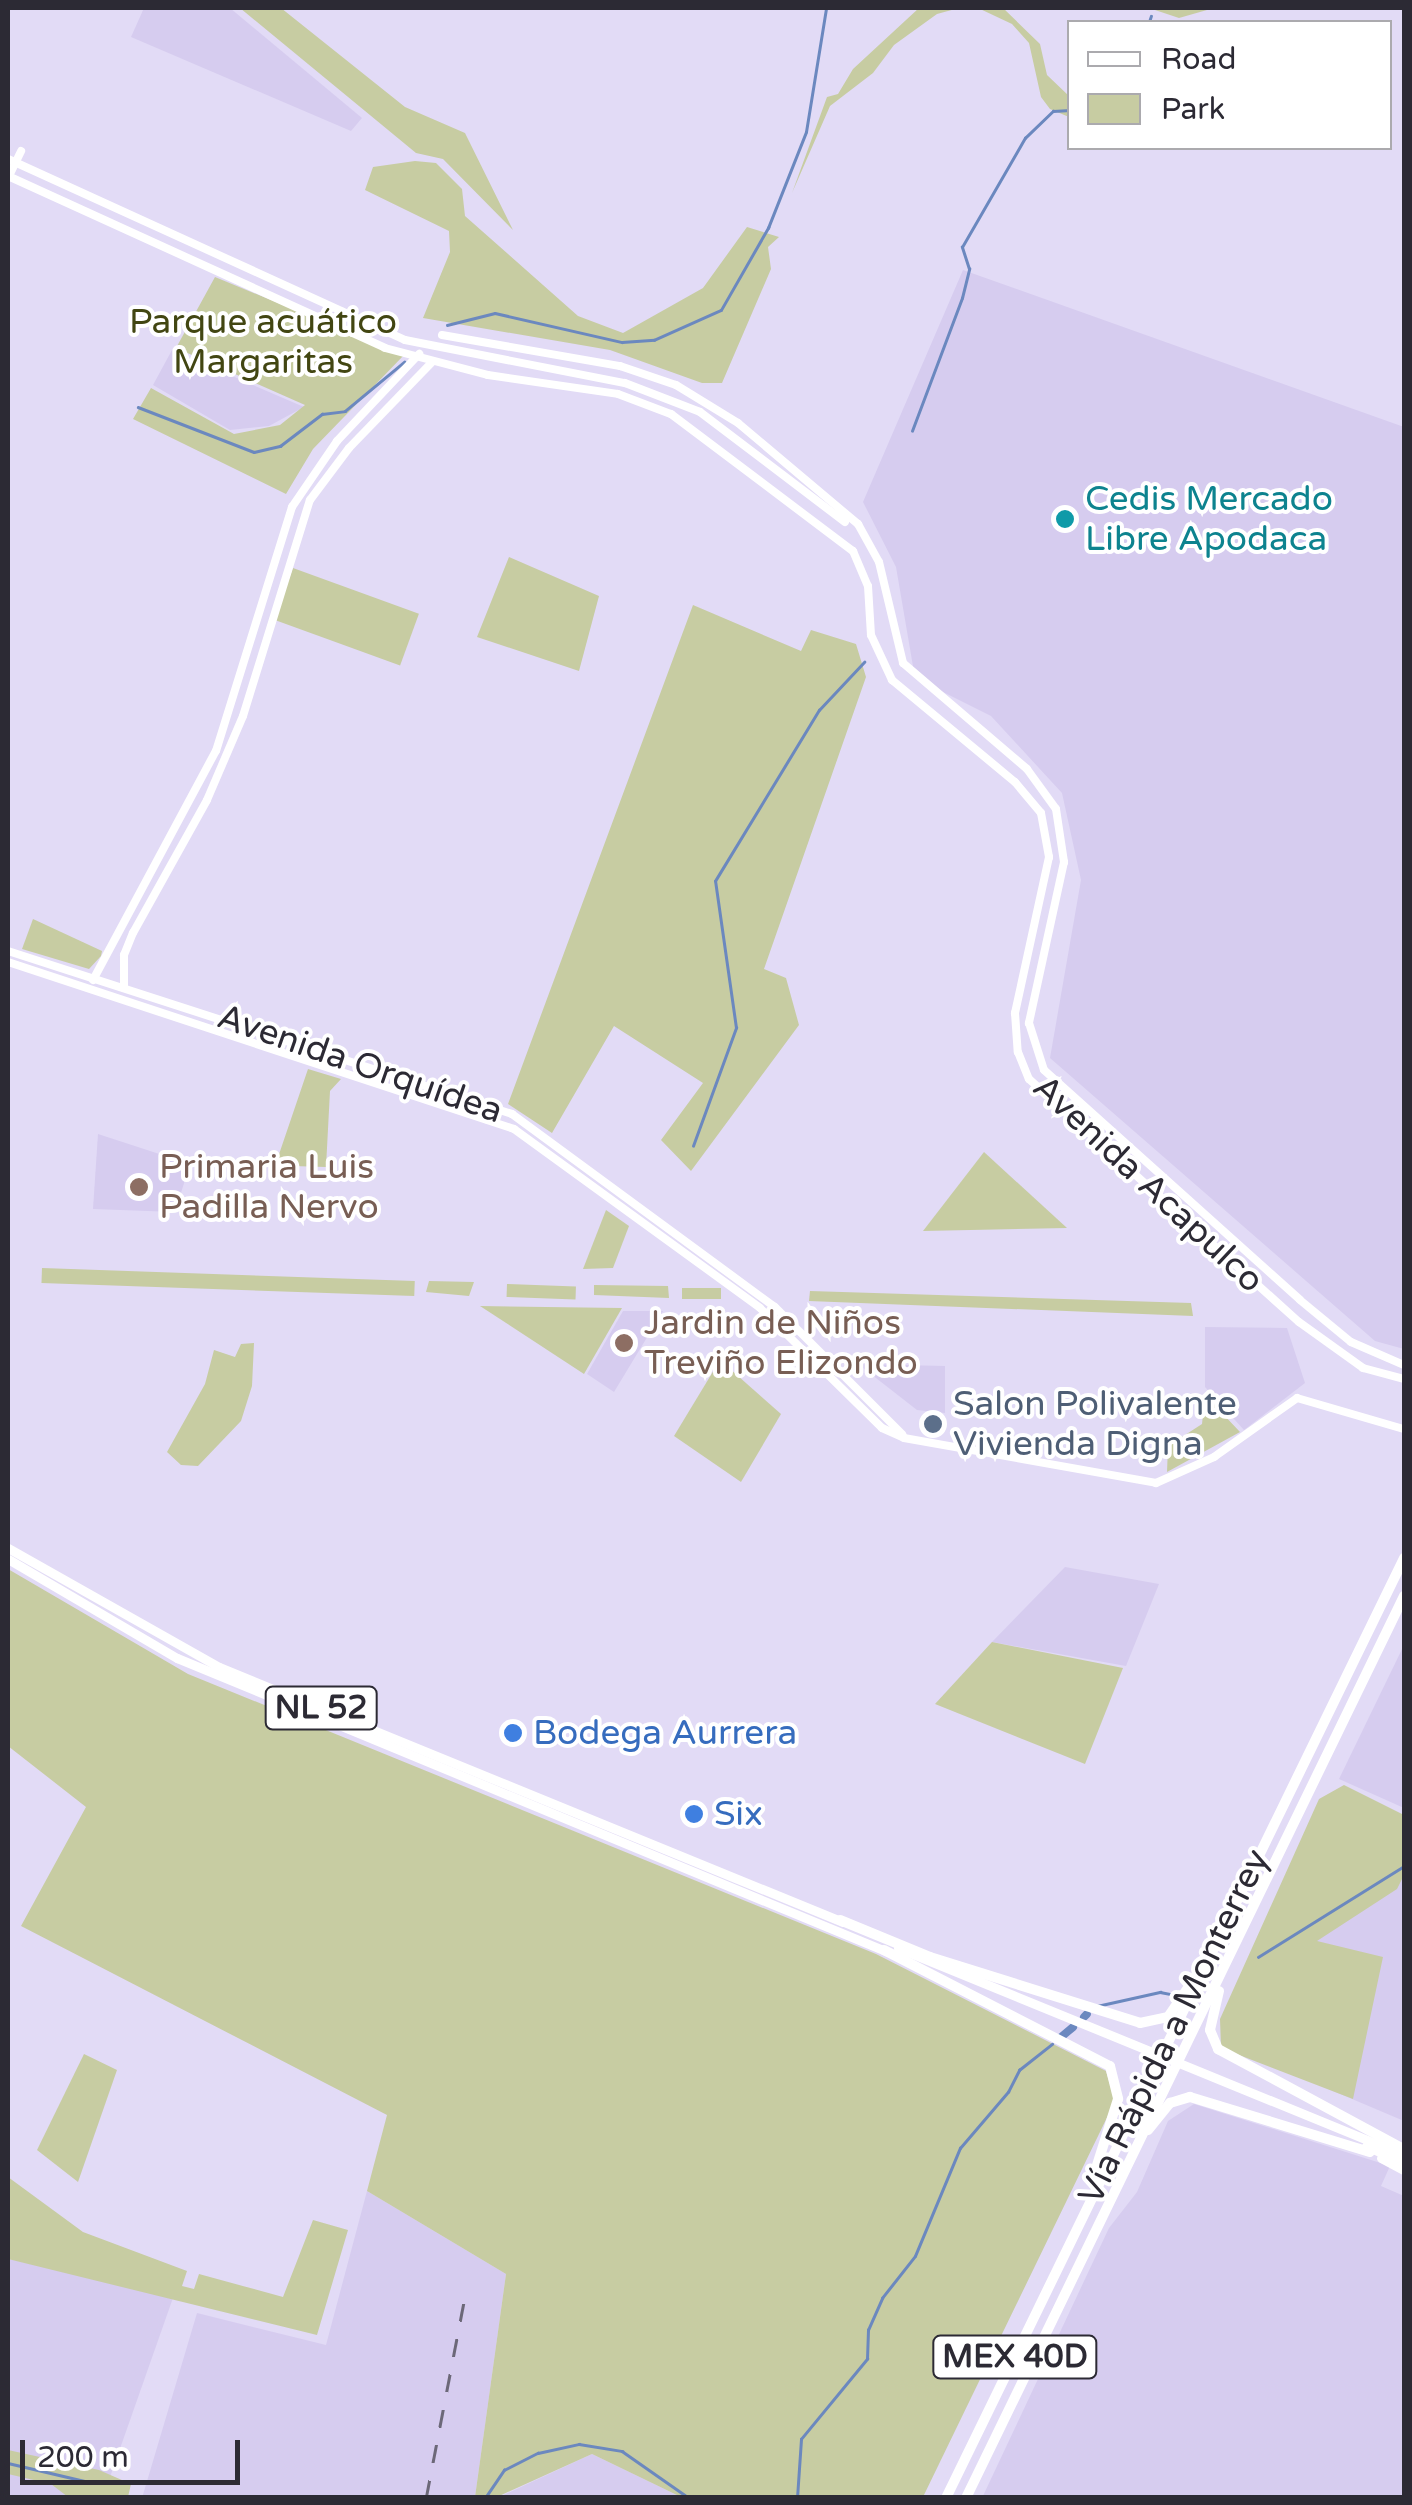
<!DOCTYPE html>
<meta charset="utf-8">
<style>
body{margin:0}
#map{position:relative;width:1412px;height:2505px;overflow:hidden;background:#e2dbf6;font-family:"Varela Round",sans-serif}
div>[style]{position:absolute}
[style*='--x']{left:calc(var(--x)*1px);top:calc(var(--y)*1px);width:calc(var(--w)*1px);rotate:calc(var(--a)*1deg)}
.built>*{inset:0;background:#d6ccef}
.green>*{inset:0;background:#c7cca2;transform-origin:0 0}
.stream>*{height:2.5px;margin:-1.25px;padding:0 1.25px;transform-origin:1.25px;border-radius:1.25px;background:#6b88bf}
.canal>*{height:8px;margin:-4px;padding:0 4px;transform-origin:4px;border-radius:4px;background:#6b88bf}
.tertiary>*{height:8px;margin:-4px;padding:0 4px;transform-origin:4px;border-radius:4px;background:#fff}
.primary>*{height:9px;margin:-4.5px;padding:0 4.5px;transform-origin:4.5px;border-radius:4.5px;background:#fff}
.motorway>*{height:10px;margin:-5px;padding:0 5px;transform-origin:5px;border-radius:5px;background:#fff}
.rail>*{height:2.5px;margin-top:-1.25px;transform-origin:0;background:repeating-linear-gradient(90deg,#6c6878 0 18px,transparent 0 36px)}
.dots>*{width:28px;height:28px;translate:-50% -50%;box-sizing:border-box;border:5px solid #fff;border-radius:50%}
span{translate:-50% -50%;white-space:nowrap;text-align:center;line-height:1.15;-webkit-text-stroke:8px #fff;paint-order:stroke}
.shield-label span{padding:2px 8px;background:#fff;border:2px solid;border-radius:8px;-webkit-text-stroke-width:0}
.shield-label{font-size:32px;color:#2c2a34;font-weight:700}
.park-label{font-size:35px;color:#424612}
.culture-label{font-size:35px;color:#0d838f}
.left{translate:0 -50%;text-align:left}
.street-label{font-size:35px;color:#2c2a34}
.education-label{font-size:35px;color:#785e54}
.service-label{font-size:35px;color:#4e5e75}
.shop-label{font-size:35px;color:#366cbe}
.frame{position:absolute;inset:0;border:10px solid #2c2a34;pointer-events:none}
.legend{position:absolute;left:1067px;top:20px;width:325px;height:130px;box-sizing:border-box;background:#fff;border:2px solid #abaaae;margin:0;padding:12px 18px;list-style:none;font-size:30px;color:#2c2a34}
.legend li{display:flex;align-items:center;gap:20px;height:50px}
.legend b{width:50px;border:2px solid #abaaae}
.scale{position:absolute;left:20px;top:2440px;width:220px;height:45px;box-sizing:border-box;border:5px solid #2c2a34;border-top:0;padding-left:12px;font-size:30px;line-height:35px;white-space:nowrap;color:#2c2a34;-webkit-text-stroke:8px #fff;paint-order:stroke}
</style>
<div id="map">
<div class="built">
<i style="clip-path:polygon(144px 8px,230px 8px,362px 118px,351px 131px,131px 37px)"></i>
<i style="clip-path:polygon(963px 270px,1404px 427px,1404px 1349px,1375px 1341px,1050px 1058px,1081px 880px,1062px 793px,991px 716px,915px 678px,896px 567px,863px 502px)"></i>
<i style="clip-path:polygon(172px 350px,304px 407px,269px 426px,230px 430px,153px 385px)"></i>
<i style="clip-path:polygon(98px 1134px,190px 1164px,175px 1212px,93px 1209px)"></i>
<i style="clip-path:polygon(623px 1311px,663px 1311px,614px 1392px,587px 1374px)"></i>
<i style="clip-path:polygon(1205px 1327px,1287px 1328px,1305px 1383px,1244px 1430px,1205px 1387px)"></i>
<i style="clip-path:polygon(858px 1364px,945px 1366px,945px 1413px,917px 1410px)"></i>
<i style="clip-path:polygon(1065px 1567px,1159px 1584px,1126px 1666px,992px 1642px)"></i>
<i style="clip-path:polygon(1404px 1645px,1404px 1808px,1339px 1779px)"></i>
<i style="clip-path:polygon(1404px 1877px,1404px 2121px,1227px 2046px,1253px 1971px)"></i>
<i style="clip-path:polygon(1194px 2104px,1390px 2166px,1381px 2186px,1404px 2196px,1404px 2497px,982px 2498px,1109px 2228px,1137px 2192px,1168px 2121px)"></i>
<i style="clip-path:polygon(367px 2191px,506px 2274px,475px 2497px,142px 2498px,197px 2313px,326px 2345px)"></i>
<i style="clip-path:polygon(8px 2259px,174px 2295px,103px 2497px,8px 2498px)"></i>
<i style="clip-path:polygon(592px 2454px,681px 2497px,497px 2498px)"></i>
</div>
<div class="green">
<i style="clip-path:polygon(240px 8px,281px 8px,405px 107px,465px 133px,513px 230px,443px 159px,416px 153px)"></i>
<i style="clip-path:polygon(919px 8px,959px 8px,937px 14px,894px 45px,873px 73px,830px 106px,792px 193px,827px 97px,838px 94px,853px 69px)"></i>
<i style="clip-path:polygon(978px 8px,1003px 8px,1040px 44px,1047px 75px,1069px 96px,1069px 117px,1050px 109px,1041px 97px,1029px 43px,1012px 24px)"></i>
<i style="clip-path:polygon(1149px 8px,1214px 8px,1179px 18px)"></i>
<i style="clip-path:polygon(415px 161px,436px 163px,462px 189px,465px 216px,578px 316px,623px 333px,703px 288px,747px 227px,779px 237px,768px 247px,771px 269px,722px 383px,702px 383px,610px 350px,423px 318px,450px 252px,449px 231px,365px 190px,373px 167px)"></i>
<i style="clip-path:polygon(215px 277px,404px 355px,313px 449px,286px 494px,133px 419px,151px 388px,234px 434px,280px 425px,305px 405px,176px 348px)"></i>
<i style="clip-path:polygon(509px 557px,599px 596px,579px 671px,477px 637px)"></i>
<i style="left:293px;top:568px;width:134px;height:55px;rotate:20deg"></i>
<i style="clip-path:polygon(693px 605px,801px 651px,811px 630px,856px 644px,866px 677px,764px 969px,786px 978px,799px 1025px,691px 1171px,661px 1140px,703px 1083px,614px 1026px,552px 1133px,508px 1104px)"></i>
<i style="clip-path:polygon(33px 919px,102px 951px,101px 956px,89px 969px,22px 949px)"></i>
<i style="clip-path:polygon(308px 1069px,341px 1079px,330px 1091px,326px 1167px,292px 1166px,285px 1173px,274px 1169px)"></i>
<i style="clip-path:polygon(984px 1152px,1067px 1228px,923px 1231px)"></i>
<i style="clip-path:polygon(606px 1210px,629px 1226px,613px 1268px,583px 1269px)"></i>
<i style="left:42px;top:1268px;width:373px;height:15px;rotate:2deg"></i>
<i style="clip-path:polygon(429px 1281px,474px 1282px,469px 1296px,426px 1292px)"></i>
<i style="left:507px;top:1284px;width:69px;height:13px;rotate:2deg"></i>
<i style="clip-path:polygon(594px 1285px,668px 1286px,669px 1298px,594px 1295px)"></i>
<i style="left:682px;top:1288px;width:39px;height:11px"></i>
<i style="clip-path:polygon(810px 1291px,1191px 1303px,1193px 1316px,809px 1301px)"></i>
<i style="clip-path:polygon(480px 1306px,622px 1308px,584px 1374px)"></i>
<i style="clip-path:polygon(254px 1343px,252px 1386px,241px 1421px,198px 1466px,181px 1465px,167px 1452px,205px 1384px,214px 1350px,235px 1357px,241px 1344px)"></i>
<i style="clip-path:polygon(720px 1360px,781px 1414px,741px 1482px,674px 1436px)"></i>
<i style="clip-path:polygon(1205px 1395px,1240px 1432px,1167px 1472px,1168px 1446px,1202px 1424px)"></i>
<i style="clip-path:polygon(8px 1569px,188px 1674px,876px 1954px,1106px 2071px,1115px 2101px,923px 2497px,681px 2497px,592px 2454px,497px 2497px,475px 2497px,506px 2274px,367px 2191px,387px 2115px,21px 1926px,86px 1807px,8px 1746px)"></i>
<i style="clip-path:polygon(992px 1642px,1123px 1668px,1085px 1764px,935px 1704px)"></i>
<i style="clip-path:polygon(1344px 1785px,1404px 1815px,1404px 1875px,1397px 1889px,1317px 1941px,1383px 1957px,1353px 2099px,1221px 2048px,1220px 2019px,1319px 1799px)"></i>
<i style="clip-path:polygon(84px 2054px,117px 2070px,78px 2182px,37px 2150px)"></i>
<i style="clip-path:polygon(8px 2177px,83px 2232px,187px 2271px,182px 2286px,194px 2289px,199px 2274px,283px 2297px,313px 2220px,348px 2230px,317px 2335px,8px 2259px)"></i>
<i style="clip-path:polygon(8px 2450px,99px 2470px,131px 2484px,128px 2497px,68px 2497px,51px 2484px,8px 2474px)"></i>
</div>
<div class="stream">
<i style="--x:1149;--y:22;--w:6;--a:-72"></i>
<i style="--x:447;--y:325;--w:49;--a:-14"></i>
<i style="--x:495;--y:313;--w:130;--a:12.9"></i>
<i style="--x:622;--y:342;--w:32;--a:-4"></i>
<i style="--x:654;--y:340;--w:73;--a:-24.1"></i>
<i style="--x:721;--y:310;--w:95;--a:-60.2"></i>
<i style="--x:768;--y:228;--w:103;--a:-68.4"></i>
<i style="--x:806;--y:132;--w:126;--a:-80.8"></i>
<i style="--x:138;--y:407;--w:124;--a:21.2"></i>
<i style="--x:254;--y:452;--w:27;--a:-13"></i>
<i style="--x:280;--y:446;--w:53;--a:-37.3"></i>
<i style="--x:322;--y:414;--w:23;--a:-7"></i>
<i style="--x:345;--y:411;--w:77;--a:-39.7"></i>
<i style="--x:912;--y:431;--w:142;--a:-69.4"></i>
<i style="--x:962;--y:298;--w:30;--a:-76"></i>
<i style="--x:969;--y:269;--w:23;--a:-108"></i>
<i style="--x:962;--y:247;--w:126;--a:-60"></i>
<i style="--x:1025;--y:138;--w:39;--a:-44"></i>
<i style="--x:1053;--y:111;--w:17;--a:-3"></i>
<i style="--x:693;--y:1146;--w:126;--a:-70"></i>
<i style="--x:736;--y:1028;--w:148;--a:-98.1"></i>
<i style="--x:715;--y:881;--w:200;--a:-58.7"></i>
<i style="--x:819;--y:710;--w:66;--a:-46.8"></i>
<i style="--x:1258;--y:1957;--w:172;--a:-31.9"></i>
<i style="--x:1097;--y:2006;--w:65;--a:-12.5"></i>
<i style="--x:1160;--y:1992;--w:16;--a:11"></i>
<i style="--x:8;--y:2463;--w:87;--a:13.2"></i>
<i style="--x:485;--y:2498;--w:34;--a:-56"></i>
<i style="--x:504;--y:2470;--w:38;--a:-27"></i>
<i style="--x:538;--y:2453;--w:42;--a:-12.4"></i>
<i style="--x:579;--y:2444;--w:44;--a:9.2"></i>
<i style="--x:622;--y:2451;--w:82;--a:35"></i>
<i style="--x:797;--y:2498;--w:59;--a:-86.1"></i>
<i style="--x:801;--y:2439;--w:104;--a:-50.5"></i>
<i style="--x:867;--y:2359;--w:29;--a:-88"></i>
<i style="--x:868;--y:2330;--w:35;--a:-66"></i>
<i style="--x:882;--y:2298;--w:53;--a:-51.8"></i>
<i style="--x:915;--y:2256;--w:117;--a:-67.4"></i>
<i style="--x:960;--y:2148;--w:74;--a:-49.4"></i>
<i style="--x:1008;--y:2092;--w:25;--a:-63"></i>
<i style="--x:1019;--y:2070;--w:42;--a:-38.2"></i>
</div>
<div class="canal">
<i style="--x:1084;--y:2017;--w:4;--a:-45"></i>
<i style="--x:1060;--y:2038;--w:17;--a:-40"></i>
</div>
<div class="tertiary">
<i style="--x:8;--y:159;--w:436;--a:24.5"></i>
<i style="--x:405;--y:340;--w:224;--a:11.1"></i>
<i style="--x:625;--y:383;--w:80;--a:21.1"></i>
<i style="--x:700;--y:412;--w:182;--a:37.2"></i>
<i style="--x:8;--y:176;--w:414;--a:24.5"></i>
<i style="--x:385;--y:348;--w:106;--a:14.7"></i>
<i style="--x:488;--y:375;--w:131;--a:8.3"></i>
<i style="--x:618;--y:394;--w:57;--a:20.7"></i>
<i style="--x:671;--y:414;--w:228;--a:37"></i>
<i style="--x:853;--y:551;--w:38;--a:67"></i>
<i style="--x:868;--y:586;--w:49;--a:86.5"></i>
<i style="--x:871;--y:635;--w:50;--a:65"></i>
<i style="--x:892;--y:680;--w:160;--a:39.7"></i>
<i style="--x:1015;--y:782;--w:40;--a:50"></i>
<i style="--x:1041;--y:813;--w:45;--a:79.7"></i>
<i style="--x:1049;--y:857;--w:160;--a:102.3"></i>
<i style="--x:1015;--y:1013;--w:39;--a:86"></i>
<i style="--x:1018;--y:1052;--w:29;--a:68"></i>
<i style="--x:1029;--y:1079;--w:363;--a:42"></i>
<i style="--x:1299;--y:1322;--w:79;--a:35.7"></i>
<i style="--x:1363;--y:1368;--w:42;--a:15"></i>
<i style="--x:8;--y:178;--w:30;--a:-64"></i>
<i style="--x:442;--y:335;--w:181;--a:9.9"></i>
<i style="--x:620;--y:366;--w:59;--a:18.7"></i>
<i style="--x:676;--y:385;--w:73;--a:31.5"></i>
<i style="--x:738;--y:423;--w:157;--a:40.1"></i>
<i style="--x:858;--y:524;--w:43;--a:61.1"></i>
<i style="--x:879;--y:562;--w:104;--a:76.6"></i>
<i style="--x:903;--y:663;--w:163;--a:40.5"></i>
<i style="--x:1027;--y:769;--w:49;--a:54.1"></i>
<i style="--x:1056;--y:809;--w:54;--a:81.4"></i>
<i style="--x:1064;--y:862;--w:165;--a:102.3"></i>
<i style="--x:1029;--y:1023;--w:49;--a:72.3"></i>
<i style="--x:1044;--y:1070;--w:344;--a:41.9"></i>
<i style="--x:1300;--y:1300;--w:66;--a:39.5"></i>
<i style="--x:1351;--y:1342;--w:58;--a:23.5"></i>
<i style="--x:8;--y:951;--w:530;--a:17.92"></i>
<i style="--x:512;--y:1114;--w:326;--a:36.3"></i>
<i style="--x:775;--y:1307;--w:180;--a:45"></i>
<i style="--x:8;--y:962;--w:533;--a:18.26"></i>
<i style="--x:514;--y:1129;--w:304;--a:36"></i>
<i style="--x:760;--y:1308;--w:171;--a:44.5"></i>
<i style="--x:882;--y:1428;--w:24;--a:24"></i>
<i style="--x:904;--y:1438;--w:256;--a:10.1"></i>
<i style="--x:1156;--y:1483;--w:64;--a:-24.1"></i>
<i style="--x:1214;--y:1457;--w:102;--a:-35.4"></i>
<i style="--x:1297;--y:1398;--w:111;--a:16.2"></i>
<i style="--x:93;--y:980;--w:260;--a:-61.8"></i>
<i style="--x:216;--y:751;--w:256;--a:-72.7"></i>
<i style="--x:292;--y:507;--w:80;--a:-55.7"></i>
<i style="--x:337;--y:441;--w:120;--a:-46.7"></i>
<i style="--x:124;--y:988;--w:33;--a:-90"></i>
<i style="--x:124;--y:955;--w:24;--a:-68"></i>
<i style="--x:133;--y:933;--w:152;--a:-60.9"></i>
<i style="--x:207;--y:800;--w:91;--a:-66.8"></i>
<i style="--x:243;--y:716;--w:226;--a:-72.8"></i>
<i style="--x:310;--y:500;--w:65;--a:-53.1"></i>
<i style="--x:349;--y:448;--w:120;--a:-46"></i>
</div>
<div class="primary">
<i style="--x:8;--y:1548;--w:242;--a:29.4"></i>
<i style="--x:219;--y:1667;--w:674;--a:22.23"></i>
<i style="--x:8;--y:1559;--w:196;--a:30.4"></i>
<i style="--x:177;--y:1658;--w:769;--a:22.47"></i>
<i style="--x:898;--y:1948;--w:547;--a:22.25"></i>
<i style="--x:1366;--y:2146;--w:42;--a:24.1"></i>
<i style="--x:1381;--y:2158;--w:26;--a:28"></i>
</div>
<div class="motorway">
<i style="--x:840;--y:1920;--w:97;--a:22.3"></i>
<i style="--x:930;--y:1957;--w:220;--a:17.4"></i>
<i style="--x:1140;--y:2023;--w:29;--a:-12"></i>
<i style="--x:1168;--y:2017;--w:42;--a:-55.6"></i>
<i style="--x:884;--y:1950;--w:254;--a:27.2"></i>
<i style="--x:1110;--y:2066;--w:34;--a:76"></i>
<i style="--x:1118;--y:2099;--w:83;--a:107.6"></i>
<i style="--x:1219;--y:1991;--w:40;--a:103"></i>
<i style="--x:1210;--y:2030;--w:21;--a:67"></i>
<i style="--x:1218;--y:2049;--w:211;--a:28.3"></i>
<i style="--x:1148;--y:2130;--w:35;--a:-51"></i>
<i style="--x:1170;--y:2103;--w:21;--a:-17"></i>
<i style="--x:1190;--y:2097;--w:188;--a:17"></i>
<i style="--x:946;--y:2498;--w:1046;--a:-64.02"></i>
<i style="--x:966;--y:2498;--w:1003;--a:-64.1"></i>
</div>
<div class="rail">
<i style="--x:426;--y:2498;--w:216;--a:-79.1"></i>
</div>
<div class="dots">
<i style="left:1065px;top:519px;background:#0f9aa8"></i>
<i style="left:139px;top:1187px;background:#8d6e63"></i>
<i style="left:624px;top:1343px;background:#8d6e63"></i>
<i style="left:933px;top:1424px;background:#5c6f8a"></i>
<i style="left:513px;top:1733px;background:#3f7fe0"></i>
<i style="left:694px;top:1814px;background:#3f7fe0"></i>
</div>
<div class="shield-label">
<span style="left:321px;top:1708px">NL 52</span>
<span style="left:1015px;top:2357px">MEX 40D</span>
</div>
<div class="park-label">
<span style="left:263px;top:342px">Parque acuático<br>Margaritas</span>
</div>
<div class="culture-label">
<span class="left" style="left:1085px;top:519px">Cedis Mercado<br>Libre Apodaca</span>
</div>
<div class="street-label">
<span style="left:360px;top:1064px;rotate:19deg">Avenida Orquídea</span>
<span style="left:1148px;top:1184px;rotate:43deg">Avenida Acapulco</span>
<span style="left:1174px;top:2027px;rotate:-64deg">Vía Rápida a Monterrey</span>
</div>
<div class="education-label">
<span class="left" style="left:159px;top:1187px">Primaria Luis<br>Padilla Nervo</span>
<span class="left" style="left:644px;top:1343px">Jardin de Niños<br>Treviño Elizondo</span>
</div>
<div class="service-label">
<span class="left" style="left:953px;top:1424px">Salon Polivalente<br>Vivienda Digna</span>
</div>
<div class="shop-label">
<span class="left" style="left:533px;top:1733px">Bodega Aurrera</span>
<span class="left" style="left:714px;top:1814px">Six</span>
</div>
<div class="frame"></div>
<ul class="legend">
<li><b style="height:12px;background:#fff"></b>Road</li>
<li><b style="height:28px;background:#c7cca2"></b>Park</li>
</ul>
<div class="scale">200 m</div>
</div>
